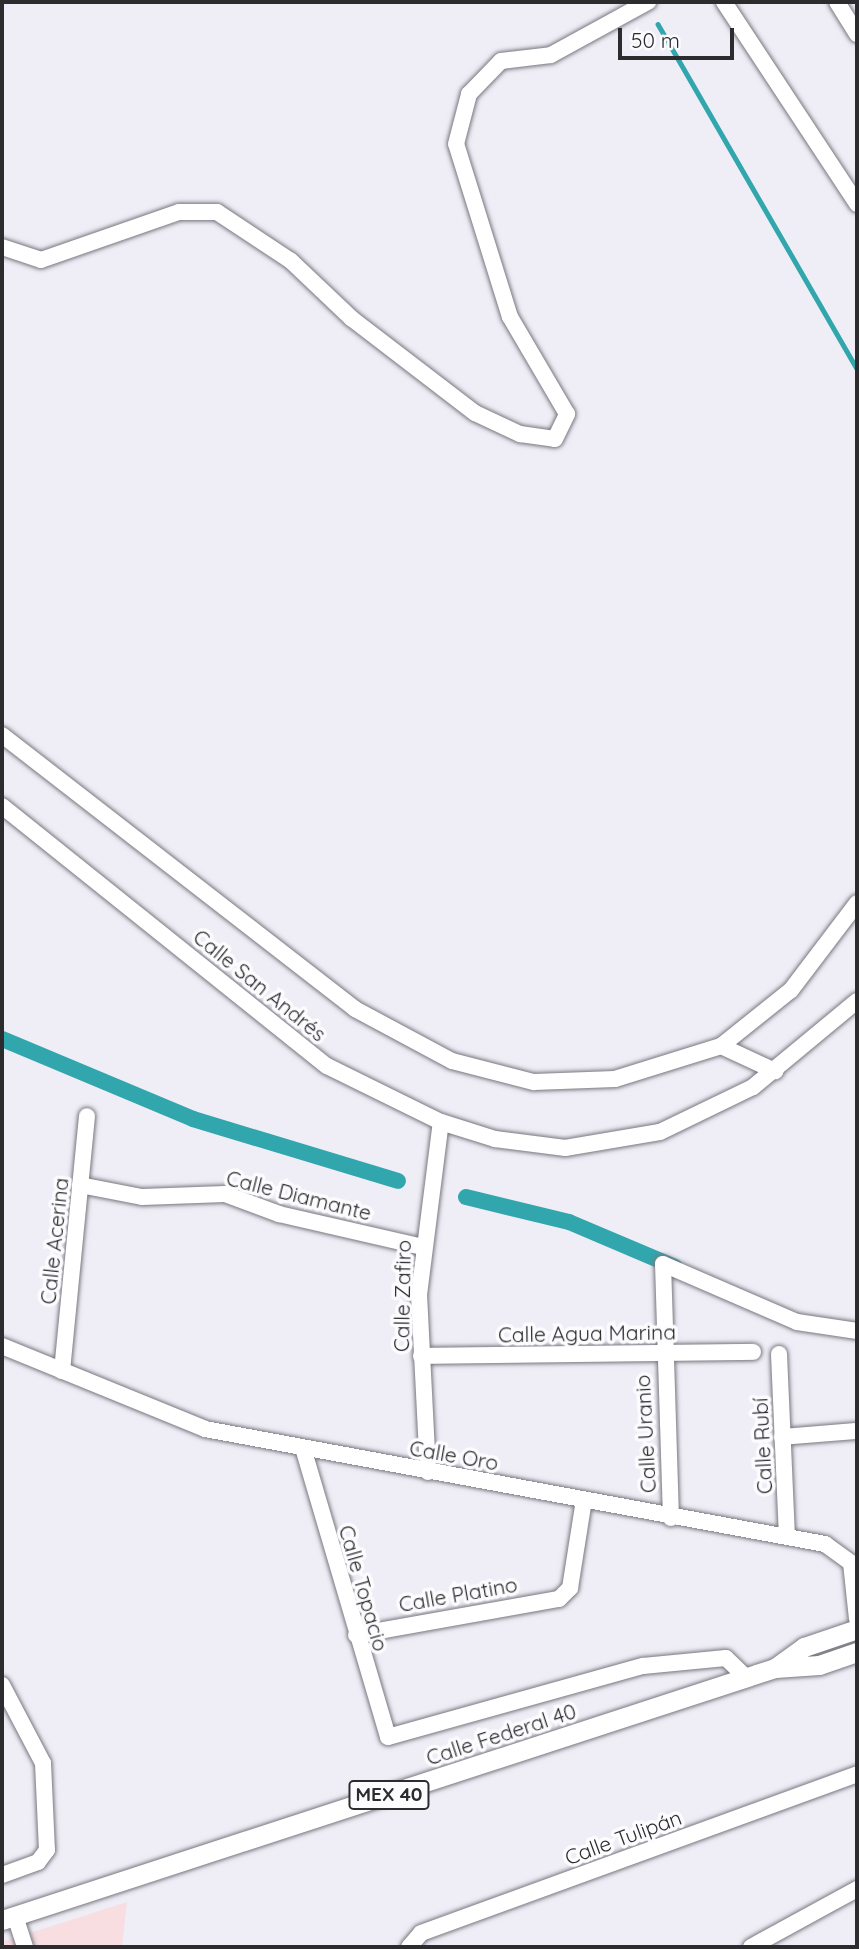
<!DOCTYPE html>
<meta charset="utf-8">
<style>
body{margin:0}
#map{position:relative;width:859px;height:1949px;overflow:hidden;background:#efeef7;font-family:Quicksand,sans-serif}
div>[style]{position:absolute}
[style*='--x']{left:calc(var(--x)*1px);top:calc(var(--y)*1px);width:calc(var(--w)*1px);rotate:calc(var(--a)*1deg)}
.commercial>*{inset:0;background:#f8dee0}
.stream>*{height:4.5px;margin:-2.25px;padding:0 2.25px;transform-origin:2.25px;border-radius:2.25px;background:#31a6ac}
.canal>*{height:16px;margin:-8px;padding:0 8px;transform-origin:8px;border-radius:8px;background:#31a6ac}
.roads{filter:drop-shadow(0 0 2px #78777f) drop-shadow(0 0 2px #78777f)}
.minor>*{height:16px;margin:-8px;padding:0 8px;transform-origin:8px;border-radius:8px;background:#fff}
.major>*{height:19px;margin:-9.5px;padding:0 9.5px;transform-origin:9.5px;border-radius:9.5px;background:#fff}
span{translate:-50% -50%;white-space:nowrap;text-align:center;line-height:1.15;-webkit-text-stroke:7px #fcfcfe;paint-order:stroke}
.shield-label span{padding:2px 5px;background:#fcfcfe;border:2px solid;border-radius:5px;-webkit-text-stroke-width:0}
.shield-label{font-size:19px;color:#2c2c2f;font-weight:700}
.street-label{font-size:21px;color:#2c2c2f}
.frame{position:absolute;inset:0;border:4px solid #2c2c2f;pointer-events:none}
.scale{position:absolute;left:618px;top:28px;width:116px;height:32px;box-sizing:border-box;border:4px solid #2c2c2f;border-top:0;padding-left:9px;font-size:21px;line-height:24px;white-space:nowrap;color:#2c2c2f;-webkit-text-stroke:5px #fcfcfe;paint-order:stroke}
</style>
<div id="map">
<div class="commercial">
<i style="clip-path:polygon(127px 1902px,122px 1947px,2px 1947px,2px 1942px)"></i>
</div>
<div class="stream">
<i style="--x:658;--y:24;--w:398;--a:60"></i>
</div>
<div class="canal">
<i style="--x:2;--y:1039;--w:207;--a:22.7"></i>
<i style="--x:193;--y:1119;--w:214;--a:16.8"></i>
<i style="--x:466;--y:1197;--w:106;--a:13.6"></i>
<i style="--x:569;--y:1222;--w:115;--a:23"></i>
</div>
<div class="roads">
<div class="minor">
<i style="--x:724;--y:2;--w:242;--a:56.6"></i>
<i style="--x:837;--y:2;--w:38;--a:58"></i>
<i style="--x:2;--y:247;--w:41;--a:18.4"></i>
<i style="--x:41;--y:260;--w:146;--a:-19.2"></i>
<i style="--x:179;--y:212;--w:38;--a:0"></i>
<i style="--x:217;--y:212;--w:89;--a:33.5"></i>
<i style="--x:291;--y:261;--w:83;--a:43.5"></i>
<i style="--x:351;--y:318;--w:156;--a:37.5"></i>
<i style="--x:475;--y:413;--w:50;--a:25"></i>
<i style="--x:520;--y:434;--w:35;--a:8"></i>
<i style="--x:555;--y:439;--w:28;--a:-64"></i>
<i style="--x:567;--y:414;--w:113;--a:-120.4"></i>
<i style="--x:510;--y:317;--w:181;--a:-107.3"></i>
<i style="--x:456;--y:144;--w:52;--a:-75.4"></i>
<i style="--x:469;--y:94;--w:46;--a:-45.9"></i>
<i style="--x:501;--y:61;--w:50;--a:-6.8"></i>
<i style="--x:551;--y:55;--w:111;--a:-28.7"></i>
<i style="--x:2;--y:735;--w:447;--a:37.8"></i>
<i style="--x:355;--y:1009;--w:110;--a:28.2"></i>
<i style="--x:452;--y:1061;--w:85;--a:14.4"></i>
<i style="--x:534;--y:1082;--w:81;--a:-2.1"></i>
<i style="--x:615;--y:1079;--w:111;--a:-17.3"></i>
<i style="--x:721;--y:1046;--w:90;--a:-38.7"></i>
<i style="--x:791;--y:990;--w:109;--a:-52.8"></i>
<i style="--x:2;--y:806;--w:416;--a:38.7"></i>
<i style="--x:327;--y:1066;--w:127;--a:26.2"></i>
<i style="--x:441;--y:1122;--w:57;--a:17.5"></i>
<i style="--x:495;--y:1139;--w:71;--a:7.3"></i>
<i style="--x:565;--y:1148;--w:96;--a:-9.6"></i>
<i style="--x:660;--y:1132;--w:103;--a:-25.8"></i>
<i style="--x:753;--y:1087;--w:135;--a:-39.6"></i>
<i style="--x:721;--y:1046;--w:60;--a:24.8"></i>
<i style="--x:80;--y:1185;--w:63;--a:11"></i>
<i style="--x:142;--y:1197;--w:83;--a:-2.1"></i>
<i style="--x:225;--y:1194;--w:58;--a:20.3"></i>
<i style="--x:279;--y:1214;--w:148;--a:12.9"></i>
<i style="--x:2;--y:1346;--w:219;--a:22.2"></i>
<i style="--x:205;--y:1429;--w:631;--a:10.51"></i>
<i style="--x:825;--y:1544;--w:32;--a:36"></i>
<i style="--x:851;--y:1563;--w:56;--a:83.9"></i>
<i style="--x:779;--y:1354;--w:183;--a:87.5"></i>
<i style="--x:421;--y:1356;--w:332;--a:-0.7"></i>
<i style="--x:62;--y:1371;--w:256;--a:-84.4"></i>
<i style="--x:782;--y:1437;--w:75;--a:-4.6"></i>
<i style="--x:303;--y:1448;--w:301;--a:73.6"></i>
<i style="--x:388;--y:1737;--w:265;--a:-15.6"></i>
<i style="--x:643;--y:1666;--w:83;--a:-5.5"></i>
<i style="--x:726;--y:1658;--w:29;--a:44"></i>
<i style="--x:428;--y:1472;--w:177;--a:-92.9"></i>
<i style="--x:419;--y:1295;--w:174;--a:-82.8"></i>
<i style="--x:671;--y:1518;--w:254;--a:-91.8"></i>
<i style="--x:663;--y:1264;--w:146;--a:23.4"></i>
<i style="--x:797;--y:1322;--w:61;--a:8.5"></i>
<i style="--x:356;--y:1635;--w:206;--a:-10.1"></i>
<i style="--x:559;--y:1599;--w:16;--a:-45"></i>
<i style="--x:570;--y:1588;--w:89;--a:-81"></i>
<i style="--x:2;--y:1685;--w:88;--a:62.3"></i>
<i style="--x:43;--y:1763;--w:87;--a:87.4"></i>
<i style="--x:47;--y:1850;--w:15;--a:127"></i>
<i style="--x:38;--y:1862;--w:38;--a:160"></i>
<i style="--x:15;--y:1916;--w:33;--a:72"></i>
<i style="--x:409;--y:1947;--w:18;--a:-49"></i>
<i style="--x:421;--y:1933;--w:464;--a:-20"></i>
<i style="--x:751;--y:1947;--w:121;--a:-28.7"></i>
</div>
<div class="major">
<i style="--x:775;--y:1668;--w:36;--a:-36"></i>
<i style="--x:804;--y:1647;--w:56;--a:-18.8"></i>
<i style="--x:2;--y:1920;--w:813;--a:-18.06"></i>
<i style="--x:775;--y:1668;--w:44;--a:-3.9"></i>
<i style="--x:819;--y:1665;--w:40;--a:-18.9"></i>
</div>
</div>
<div class="shield-label">
<span style="left:389px;top:1795px">MEX 40</span>
</div>
<div class="street-label">
<span style="left:260px;top:985px;rotate:39deg">Calle San Andrés</span>
<span style="left:299px;top:1195px;rotate:14deg">Calle Diamante</span>
<span style="left:54px;top:1241px;rotate:-84deg">Calle Acerina</span>
<span style="left:402px;top:1296px;rotate:-89deg">Calle Zafiro</span>
<span style="left:587px;top:1333px;rotate:-1deg">Calle Agua Marina</span>
<span style="left:645px;top:1434px;rotate:-93deg">Calle Uranio</span>
<span style="left:762px;top:1446px;rotate:-93deg">Calle Rubí</span>
<span style="left:454px;top:1455px;rotate:10deg">Calle Oro</span>
<span style="left:364px;top:1588px;rotate:74deg">Calle Topacio</span>
<span style="left:458px;top:1594px;rotate:-10deg">Calle Platino</span>
<span style="left:501px;top:1734px;rotate:-18deg">Calle Federal 40</span>
<span style="left:623px;top:1837px;rotate:-20deg">Calle Tulipán</span>
</div>
<div class="frame"></div>
<div class="scale">50 m</div>
</div>
